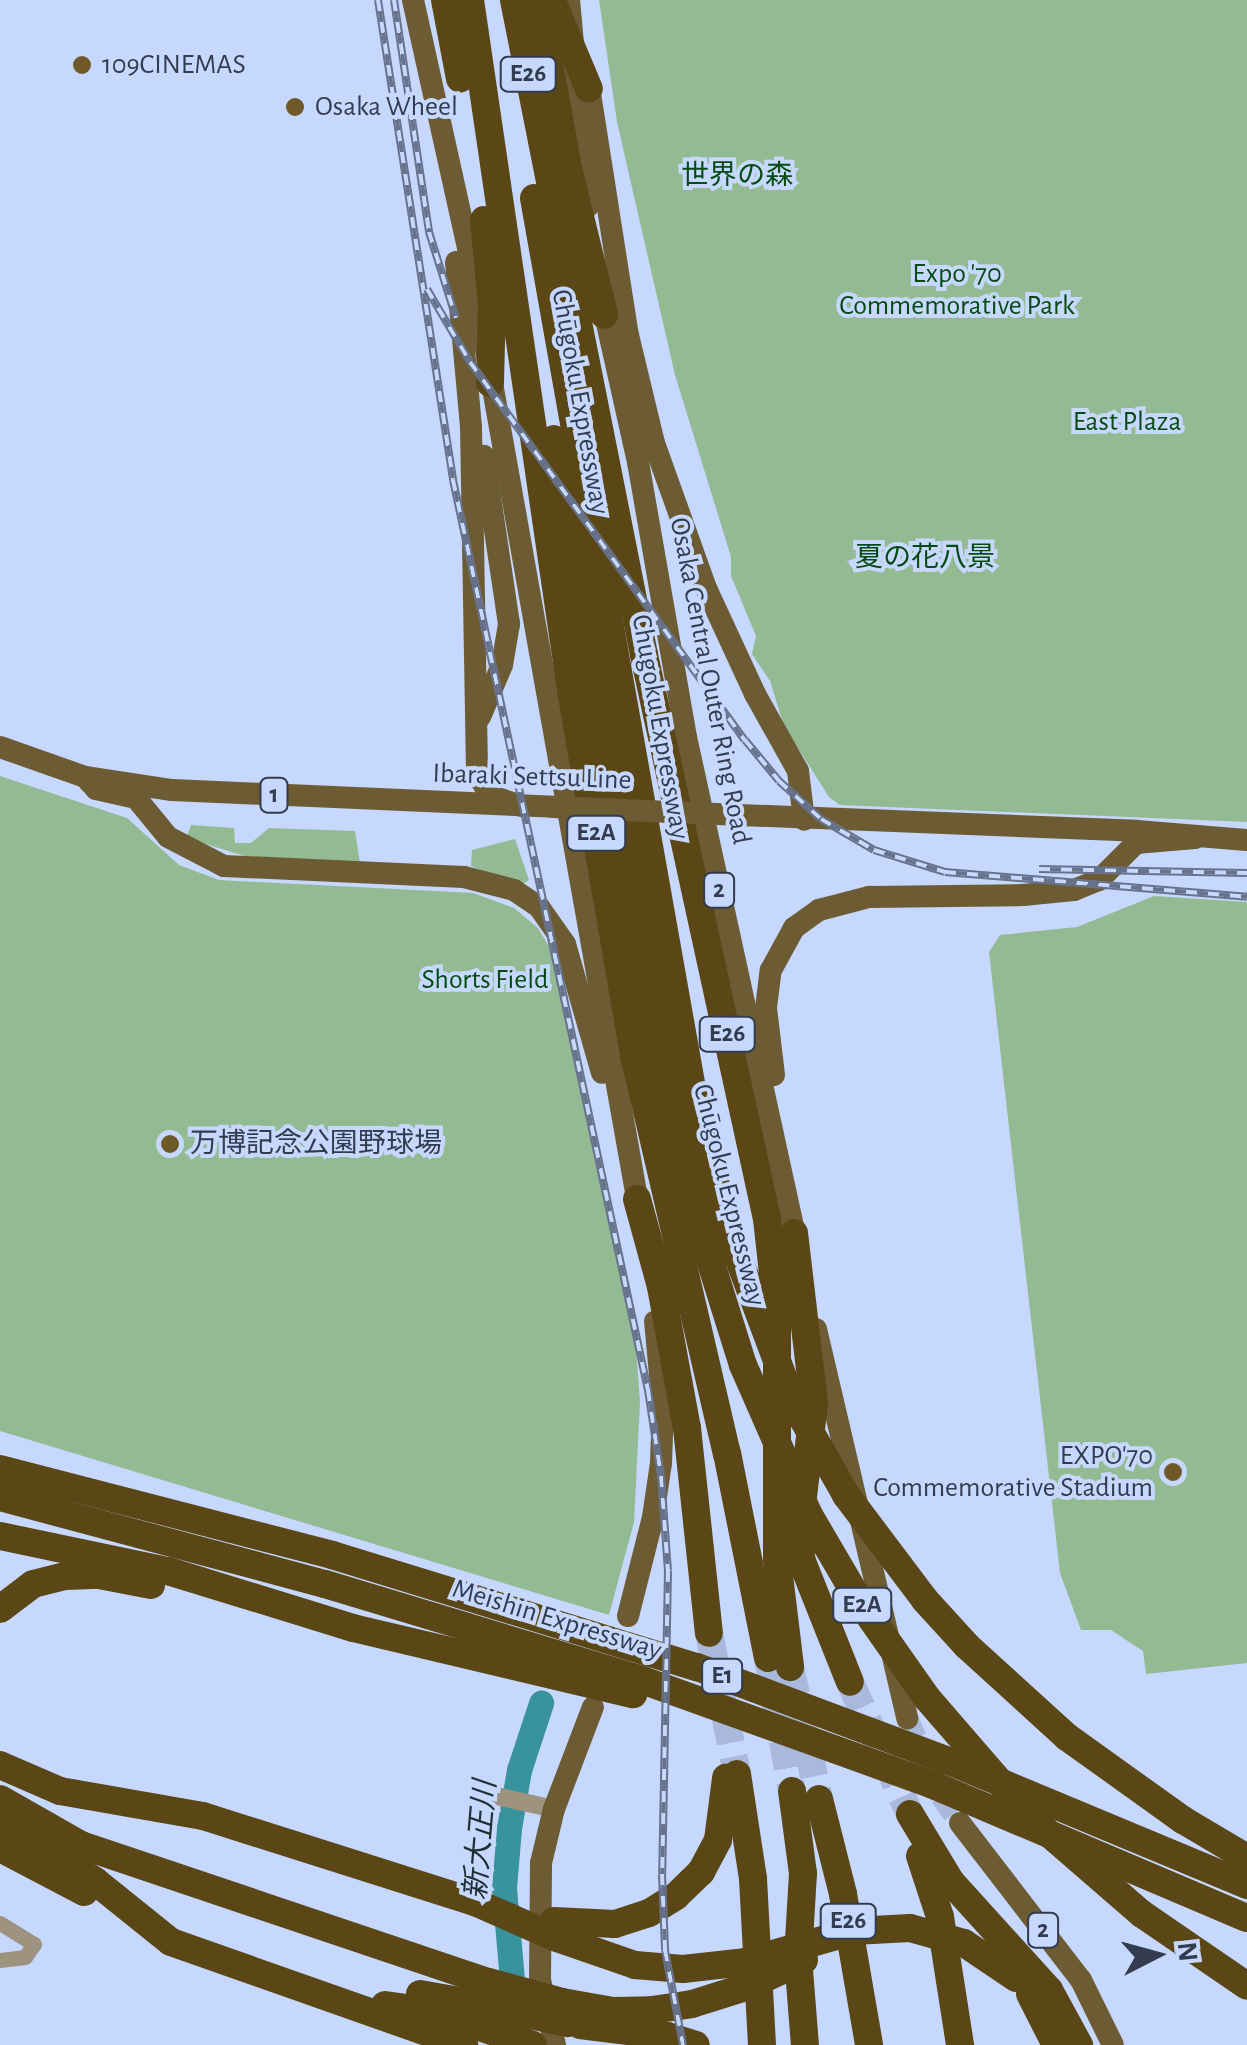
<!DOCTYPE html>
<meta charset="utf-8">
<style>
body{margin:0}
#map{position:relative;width:1247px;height:2045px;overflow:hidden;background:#c6d8fe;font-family:"Alegreya Sans","Noto Sans JP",sans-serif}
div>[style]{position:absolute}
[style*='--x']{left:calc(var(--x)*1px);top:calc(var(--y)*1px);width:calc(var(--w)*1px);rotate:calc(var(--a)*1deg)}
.green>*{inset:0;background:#94ba94}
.river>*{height:25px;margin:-12.5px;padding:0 12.5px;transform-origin:12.5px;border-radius:12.5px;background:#38939c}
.primary-tunnel>*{height:22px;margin-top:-11px;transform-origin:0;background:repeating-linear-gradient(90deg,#a9b9db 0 22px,transparent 0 33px)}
.motorway-tunnel>*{height:28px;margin-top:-14px;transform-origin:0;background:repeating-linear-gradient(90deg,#a9b9db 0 28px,transparent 0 42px)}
.minor>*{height:15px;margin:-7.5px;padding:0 7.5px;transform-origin:7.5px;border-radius:7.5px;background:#9e937f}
.tertiary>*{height:18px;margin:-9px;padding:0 9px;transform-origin:9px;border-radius:9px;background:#9e937f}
.primary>*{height:22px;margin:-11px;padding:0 11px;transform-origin:11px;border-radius:11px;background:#6d5b34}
.motorway>*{height:28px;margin:-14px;padding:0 14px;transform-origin:14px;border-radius:14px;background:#5b4615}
.rail>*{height:8px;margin-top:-4px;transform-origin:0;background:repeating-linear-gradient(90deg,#c6d8fe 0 11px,#67738d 0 22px);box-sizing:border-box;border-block:2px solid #67738d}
.primary-bridge>*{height:22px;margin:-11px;padding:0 11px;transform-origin:11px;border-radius:11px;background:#6d5b34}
.motorway-bridge>*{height:28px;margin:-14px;padding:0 14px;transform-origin:14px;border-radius:14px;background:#5b4615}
.dots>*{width:28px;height:28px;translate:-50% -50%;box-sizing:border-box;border:5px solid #c6d8fe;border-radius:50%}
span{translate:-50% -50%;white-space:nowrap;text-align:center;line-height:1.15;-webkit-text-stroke:8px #c6d8fe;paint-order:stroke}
.shield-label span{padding:2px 8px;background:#c6d8fe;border:2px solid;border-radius:8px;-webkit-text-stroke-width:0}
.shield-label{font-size:25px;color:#333c4f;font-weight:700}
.poi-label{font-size:28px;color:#333c4f}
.left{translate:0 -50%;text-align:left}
.right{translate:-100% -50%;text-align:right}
.park-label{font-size:28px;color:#064b11}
.street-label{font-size:28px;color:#333c4f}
.water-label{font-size:30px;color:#1c3133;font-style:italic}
.north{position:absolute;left:1107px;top:1905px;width:100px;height:100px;-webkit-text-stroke:8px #c6d8fe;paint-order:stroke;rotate:84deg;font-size:28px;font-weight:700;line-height:40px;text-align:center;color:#333c4f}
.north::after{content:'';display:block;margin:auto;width:35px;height:45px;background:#333c4f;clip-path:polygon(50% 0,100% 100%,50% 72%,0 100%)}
</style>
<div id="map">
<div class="green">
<i style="clip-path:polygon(599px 0,1247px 0,1247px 822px,840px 805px,829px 797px,784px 726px,770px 681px,752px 654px,756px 636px,731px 576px,731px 557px,675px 375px,617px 122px)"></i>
<i style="clip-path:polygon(0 776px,127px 818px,179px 865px,219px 880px,473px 893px,514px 908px,538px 928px,554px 955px,633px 1308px,640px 1402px,634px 1522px,609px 1615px,0 1431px)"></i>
<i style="clip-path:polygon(191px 825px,234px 828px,235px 843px,251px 843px,269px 828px,355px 831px,360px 863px,251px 858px,186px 838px)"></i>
<i style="clip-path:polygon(515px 839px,529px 880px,520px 886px,471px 866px,472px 850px)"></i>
<i style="clip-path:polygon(1154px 896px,1247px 902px,1247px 1663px,1146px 1674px,1143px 1651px,1111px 1630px,1081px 1630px,1060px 1573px,989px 952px,1000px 935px,1077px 927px)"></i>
</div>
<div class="river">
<i style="--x:514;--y:2003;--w:115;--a:-95"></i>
<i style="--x:504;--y:1888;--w:60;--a:-85.2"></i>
<i style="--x:509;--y:1828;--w:59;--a:-80.2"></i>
<i style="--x:519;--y:1770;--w:71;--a:-71.8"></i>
</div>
<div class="primary-tunnel">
<i style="--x:907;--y:1718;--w:85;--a:66.4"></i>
<i style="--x:941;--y:1796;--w:33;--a:55"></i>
</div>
<div class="motorway-tunnel">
<i style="--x:709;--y:1633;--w:144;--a:78.8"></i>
<i style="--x:768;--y:1658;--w:135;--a:79.8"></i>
<i style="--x:790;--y:1667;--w:135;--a:77.6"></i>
<i style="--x:850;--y:1682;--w:145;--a:65.6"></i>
</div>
<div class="minor">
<i style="--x:0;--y:1923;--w:40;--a:32"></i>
<i style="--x:34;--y:1944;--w:16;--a:125"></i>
<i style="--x:25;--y:1957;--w:25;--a:173"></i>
</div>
<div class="tertiary">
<i style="--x:483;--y:1793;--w:73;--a:12.7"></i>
</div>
<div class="primary">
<i style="--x:413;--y:0;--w:254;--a:77.5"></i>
<i style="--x:468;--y:248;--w:982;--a:79.91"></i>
<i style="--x:569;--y:0;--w:207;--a:84.7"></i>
<i style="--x:589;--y:87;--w:251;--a:81.1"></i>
<i style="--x:628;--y:335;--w:111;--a:76.5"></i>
<i style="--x:654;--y:443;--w:154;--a:70.3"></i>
<i style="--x:706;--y:588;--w:117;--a:65.2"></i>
<i style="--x:755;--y:694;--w:88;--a:60.8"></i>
<i style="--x:798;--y:771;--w:49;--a:83"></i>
<i style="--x:456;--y:262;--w:166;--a:84.8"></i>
<i style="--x:471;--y:427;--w:347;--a:89"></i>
<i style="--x:477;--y:774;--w:26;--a:58"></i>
<i style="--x:491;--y:796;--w:32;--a:18"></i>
<i style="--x:602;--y:301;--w:165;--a:77.4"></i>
<i style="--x:638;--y:462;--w:279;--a:80.1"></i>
<i style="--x:686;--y:737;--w:524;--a:77.66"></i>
<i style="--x:480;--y:717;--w:56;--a:-67.1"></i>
<i style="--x:502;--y:665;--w:42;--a:-80.3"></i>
<i style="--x:509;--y:624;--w:170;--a:-98.5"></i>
<i style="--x:0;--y:747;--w:90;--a:19.4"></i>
<i style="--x:85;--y:777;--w:88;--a:8.5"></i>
<i style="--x:172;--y:790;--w:382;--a:2.5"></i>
<i style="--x:85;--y:777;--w:16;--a:47"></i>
<i style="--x:96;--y:789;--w:41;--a:12.7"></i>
<i style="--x:136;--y:798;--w:50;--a:50.6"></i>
<i style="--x:168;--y:837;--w:63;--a:27.4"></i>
<i style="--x:224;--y:866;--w:240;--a:2.6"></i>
<i style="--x:464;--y:877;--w:52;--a:14.6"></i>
<i style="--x:514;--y:890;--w:30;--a:34"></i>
<i style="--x:539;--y:907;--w:45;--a:54.9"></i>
<i style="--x:565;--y:944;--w:134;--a:74"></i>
<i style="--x:717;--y:814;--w:420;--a:2.3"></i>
<i style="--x:1137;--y:831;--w:110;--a:4.7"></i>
<i style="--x:774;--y:1075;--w:67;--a:-96.8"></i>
<i style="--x:766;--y:1008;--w:38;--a:-83"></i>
<i style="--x:771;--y:970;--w:48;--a:-61.3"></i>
<i style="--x:794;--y:928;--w:31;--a:-36"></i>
<i style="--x:819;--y:910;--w:52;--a:-14.6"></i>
<i style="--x:869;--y:897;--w:154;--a:-0.7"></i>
<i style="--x:1023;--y:895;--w:51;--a:-5.6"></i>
<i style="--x:1074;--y:890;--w:27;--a:-22"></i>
<i style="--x:1099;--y:880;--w:52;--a:-45"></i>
<i style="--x:1136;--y:843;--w:59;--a:-4.8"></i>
<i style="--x:816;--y:1329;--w:400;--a:76.8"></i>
<i style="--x:628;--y:1616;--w:102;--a:-75.8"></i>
<i style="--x:653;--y:1517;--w:55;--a:-81.6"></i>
<i style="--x:661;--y:1463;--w:56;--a:-88"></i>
<i style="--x:663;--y:1407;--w:86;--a:-95.3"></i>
<i style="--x:960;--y:1823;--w:198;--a:52.4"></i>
<i style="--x:1081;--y:1980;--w:72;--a:63.8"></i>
<i style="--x:555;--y:2045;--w:67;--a:-103"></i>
<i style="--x:540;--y:1980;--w:117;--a:-89.5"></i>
<i style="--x:541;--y:1863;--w:56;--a:-76.5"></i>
<i style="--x:554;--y:1809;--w:109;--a:-69.1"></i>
</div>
<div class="motorway">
<i style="--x:445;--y:0;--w:80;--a:79.2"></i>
<i style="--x:470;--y:0;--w:697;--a:81.67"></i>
<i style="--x:571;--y:690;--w:375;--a:80.2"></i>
<i style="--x:635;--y:1059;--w:405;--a:76.9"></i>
<i style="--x:727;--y:1453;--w:209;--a:78.7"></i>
<i style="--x:514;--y:0;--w:668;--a:78.77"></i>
<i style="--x:644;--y:655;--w:577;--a:77.7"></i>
<i style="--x:767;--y:1219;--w:92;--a:83.7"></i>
<i style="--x:777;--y:1310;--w:249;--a:90"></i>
<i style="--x:777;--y:1559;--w:109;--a:83.1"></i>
<i style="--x:538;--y:0;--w:171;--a:79.9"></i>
<i style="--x:568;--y:168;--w:151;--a:76.2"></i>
<i style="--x:552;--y:1;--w:95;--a:67.2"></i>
<i style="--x:534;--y:198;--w:910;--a:79.94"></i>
<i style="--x:484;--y:220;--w:85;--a:84.6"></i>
<i style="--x:492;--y:305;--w:78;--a:91.5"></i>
<i style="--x:554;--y:439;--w:669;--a:80.1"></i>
<i style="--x:637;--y:1199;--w:91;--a:74.7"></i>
<i style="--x:661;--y:1287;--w:143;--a:79.6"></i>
<i style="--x:687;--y:1428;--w:206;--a:83.9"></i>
<i style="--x:794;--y:1233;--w:171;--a:83.3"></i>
<i style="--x:814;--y:1403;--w:121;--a:96.7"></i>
<i style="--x:800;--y:1523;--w:36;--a:88"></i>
<i style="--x:801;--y:1559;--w:132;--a:68.3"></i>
<i style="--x:0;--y:1469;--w:343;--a:14.5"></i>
<i style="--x:332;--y:1555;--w:382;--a:17.1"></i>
<i style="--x:697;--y:1667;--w:269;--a:20.5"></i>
<i style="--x:949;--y:1761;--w:323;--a:22.6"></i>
<i style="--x:0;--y:1497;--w:336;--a:15"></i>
<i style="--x:325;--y:1584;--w:331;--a:16.8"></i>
<i style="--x:642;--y:1680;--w:307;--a:19.8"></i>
<i style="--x:931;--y:1784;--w:343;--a:23"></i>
<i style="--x:0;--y:1536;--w:172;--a:11.8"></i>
<i style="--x:168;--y:1571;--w:194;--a:17.1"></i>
<i style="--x:353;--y:1628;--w:288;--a:13.3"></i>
<i style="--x:925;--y:1600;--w:62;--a:47.6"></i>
<i style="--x:967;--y:1646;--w:135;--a:42.3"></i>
<i style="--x:1067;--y:1737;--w:143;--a:35.6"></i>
<i style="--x:1183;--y:1820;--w:74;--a:30.7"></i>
<i style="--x:0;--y:1609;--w:41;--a:-37.1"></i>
<i style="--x:33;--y:1584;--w:34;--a:-14"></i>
<i style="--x:66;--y:1576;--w:33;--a:-2"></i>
<i style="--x:99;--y:1575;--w:53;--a:10.9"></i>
<i style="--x:0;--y:1765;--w:65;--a:23.4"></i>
<i style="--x:60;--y:1791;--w:145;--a:9.9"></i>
<i style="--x:203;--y:1816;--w:287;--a:17.6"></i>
<i style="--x:737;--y:1774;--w:106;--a:81.3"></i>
<i style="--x:753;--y:1879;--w:166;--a:86.9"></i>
<i style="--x:792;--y:1791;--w:83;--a:82.4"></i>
<i style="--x:803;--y:1873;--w:84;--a:93.4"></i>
<i style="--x:798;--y:1957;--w:88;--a:85.5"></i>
<i style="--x:0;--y:1799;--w:93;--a:29.6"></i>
<i style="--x:81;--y:1845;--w:430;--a:18.6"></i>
<i style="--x:819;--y:1799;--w:98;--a:75.8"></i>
<i style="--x:843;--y:1894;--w:153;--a:80.2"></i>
<i style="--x:910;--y:1814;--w:79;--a:58.9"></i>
<i style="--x:951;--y:1882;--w:146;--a:47.8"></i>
<i style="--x:1049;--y:1990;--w:63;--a:61.4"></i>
<i style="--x:0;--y:1822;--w:112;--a:31.8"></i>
<i style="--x:95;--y:1881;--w:97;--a:38.8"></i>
<i style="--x:171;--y:1942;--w:311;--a:19.4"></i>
<i style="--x:0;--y:1848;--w:95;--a:27.6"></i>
<i style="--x:920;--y:1856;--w:64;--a:71.8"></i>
<i style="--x:940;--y:1917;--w:130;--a:81.1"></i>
<i style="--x:554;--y:1921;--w:61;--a:2.8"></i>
<i style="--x:615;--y:1924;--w:36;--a:-18"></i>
<i style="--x:649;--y:1913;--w:32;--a:-32"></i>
<i style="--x:676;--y:1896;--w:35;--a:-44"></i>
<i style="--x:701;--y:1872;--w:36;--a:-62"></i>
<i style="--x:718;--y:1840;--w:63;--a:-82.6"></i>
<i style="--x:554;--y:1937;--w:86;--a:19.1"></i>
<i style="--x:635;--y:1965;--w:48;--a:4.8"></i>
<i style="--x:683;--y:1969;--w:62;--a:-6.4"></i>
<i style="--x:420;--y:1994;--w:75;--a:10"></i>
<i style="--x:1030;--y:1994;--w:57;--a:63"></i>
<i style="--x:562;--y:2002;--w:52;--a:10"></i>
<i style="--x:613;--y:2011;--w:39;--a:-1"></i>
<i style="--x:652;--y:2010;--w:40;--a:-8.5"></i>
<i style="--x:692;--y:2004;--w:57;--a:-17.5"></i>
<i style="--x:385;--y:2005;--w:50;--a:8"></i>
<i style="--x:435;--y:2012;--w:103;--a:18.6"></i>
<i style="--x:580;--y:2025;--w:88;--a:7.2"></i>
<i style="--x:667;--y:2036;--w:30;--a:17"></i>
</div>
<div class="rail">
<i style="--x:378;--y:0;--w:486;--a:81.1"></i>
<i style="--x:453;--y:480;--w:931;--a:77.91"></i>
<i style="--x:648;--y:1390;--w:87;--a:81.4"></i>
<i style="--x:661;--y:1476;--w:95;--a:85.8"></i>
<i style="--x:668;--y:1571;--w:303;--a:91.1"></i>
<i style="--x:662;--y:1874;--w:76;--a:87.7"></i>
<i style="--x:665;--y:1950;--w:97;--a:79.3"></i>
<i style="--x:394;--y:0;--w:235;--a:81.4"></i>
<i style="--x:429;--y:232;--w:90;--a:72.6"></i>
<i style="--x:427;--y:289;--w:85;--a:59.5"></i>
<i style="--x:470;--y:362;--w:467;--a:54"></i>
<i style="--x:745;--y:740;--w:53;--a:50.3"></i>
<i style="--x:779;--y:781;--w:57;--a:42.1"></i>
<i style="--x:821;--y:819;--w:61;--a:30.3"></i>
<i style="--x:874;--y:850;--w:74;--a:17.2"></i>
<i style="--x:945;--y:872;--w:303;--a:4.7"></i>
<i style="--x:1039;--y:869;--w:208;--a:1.1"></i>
</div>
<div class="primary-bridge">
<i style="--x:554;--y:807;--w:163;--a:2.5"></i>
</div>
<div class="motorway-bridge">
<i style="--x:693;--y:1094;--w:135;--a:75.9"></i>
<i style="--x:726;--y:1225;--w:185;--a:69.4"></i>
<i style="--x:791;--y:1398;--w:112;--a:60.4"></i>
<i style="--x:846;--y:1495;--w:131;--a:53"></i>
<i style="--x:669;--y:1098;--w:117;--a:77.2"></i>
<i style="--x:695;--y:1212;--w:160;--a:72.6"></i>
<i style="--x:743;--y:1365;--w:164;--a:66.3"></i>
<i style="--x:809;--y:1515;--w:103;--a:59.7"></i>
<i style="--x:861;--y:1604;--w:115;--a:54.9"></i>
<i style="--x:927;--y:1698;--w:159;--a:49.1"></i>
<i style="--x:1031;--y:1818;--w:147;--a:40.9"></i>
<i style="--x:1142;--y:1914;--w:127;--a:34.4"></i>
<i style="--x:477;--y:1903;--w:84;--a:23.8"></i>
<i style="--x:745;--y:1962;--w:113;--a:-15.9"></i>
<i style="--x:854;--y:1931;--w:56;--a:-3.1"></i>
<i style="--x:910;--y:1928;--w:56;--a:15.5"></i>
<i style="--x:964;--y:1943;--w:63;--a:33.9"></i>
<i style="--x:489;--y:1982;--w:76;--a:15.3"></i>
<i style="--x:746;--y:1987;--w:64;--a:-25"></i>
<i style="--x:494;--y:2007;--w:75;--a:12.4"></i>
</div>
<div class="dots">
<i style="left:82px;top:65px;background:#6f5929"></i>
<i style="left:295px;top:107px;background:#6f5929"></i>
<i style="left:170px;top:1144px;background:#6f5929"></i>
<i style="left:1173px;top:1472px;background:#6f5929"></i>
</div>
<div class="shield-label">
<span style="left:528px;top:74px">E26</span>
<span style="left:274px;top:795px">1</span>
<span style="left:596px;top:833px">E2A</span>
<span style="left:719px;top:890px">2</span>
<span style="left:727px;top:1034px">E26</span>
<span style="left:862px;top:1605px">E2A</span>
<span style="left:722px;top:1676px">E1</span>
<span style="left:848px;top:1921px">E26</span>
<span style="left:1043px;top:1930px">2</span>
</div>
<div class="poi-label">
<span class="left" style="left:102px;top:65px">109CINEMAS</span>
<span class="left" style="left:315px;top:107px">Osaka Wheel</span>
<span class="left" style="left:190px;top:1144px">万博記念公園野球場</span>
<span class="right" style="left:1153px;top:1472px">EXPO'70<br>Commemorative Stadium</span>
</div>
<div class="park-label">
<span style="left:737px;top:176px">世界の森</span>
<span style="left:957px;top:290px">Expo '70<br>Commemorative Park</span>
<span style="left:1127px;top:422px">East Plaza</span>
<span style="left:925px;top:558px">夏の花八景</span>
<span style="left:485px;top:980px">Shorts Field</span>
</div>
<div class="street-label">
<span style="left:580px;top:402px;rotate:80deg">Chūgoku Expressway</span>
<span style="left:710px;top:681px;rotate:79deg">Osaka Central Outer Ring Road</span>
<span style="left:660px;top:727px;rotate:80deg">Chugoku Expressway</span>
<span style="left:532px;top:777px;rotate:2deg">Ibaraki Settsu Line</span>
<span style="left:729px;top:1195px;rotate:76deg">Chūgoku Expressway</span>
<span style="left:557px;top:1620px;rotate:17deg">Meishin Expressway</span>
</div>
<div class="water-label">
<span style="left:481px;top:1840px;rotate:-85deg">新大正川</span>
</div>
<div class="north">N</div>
</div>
